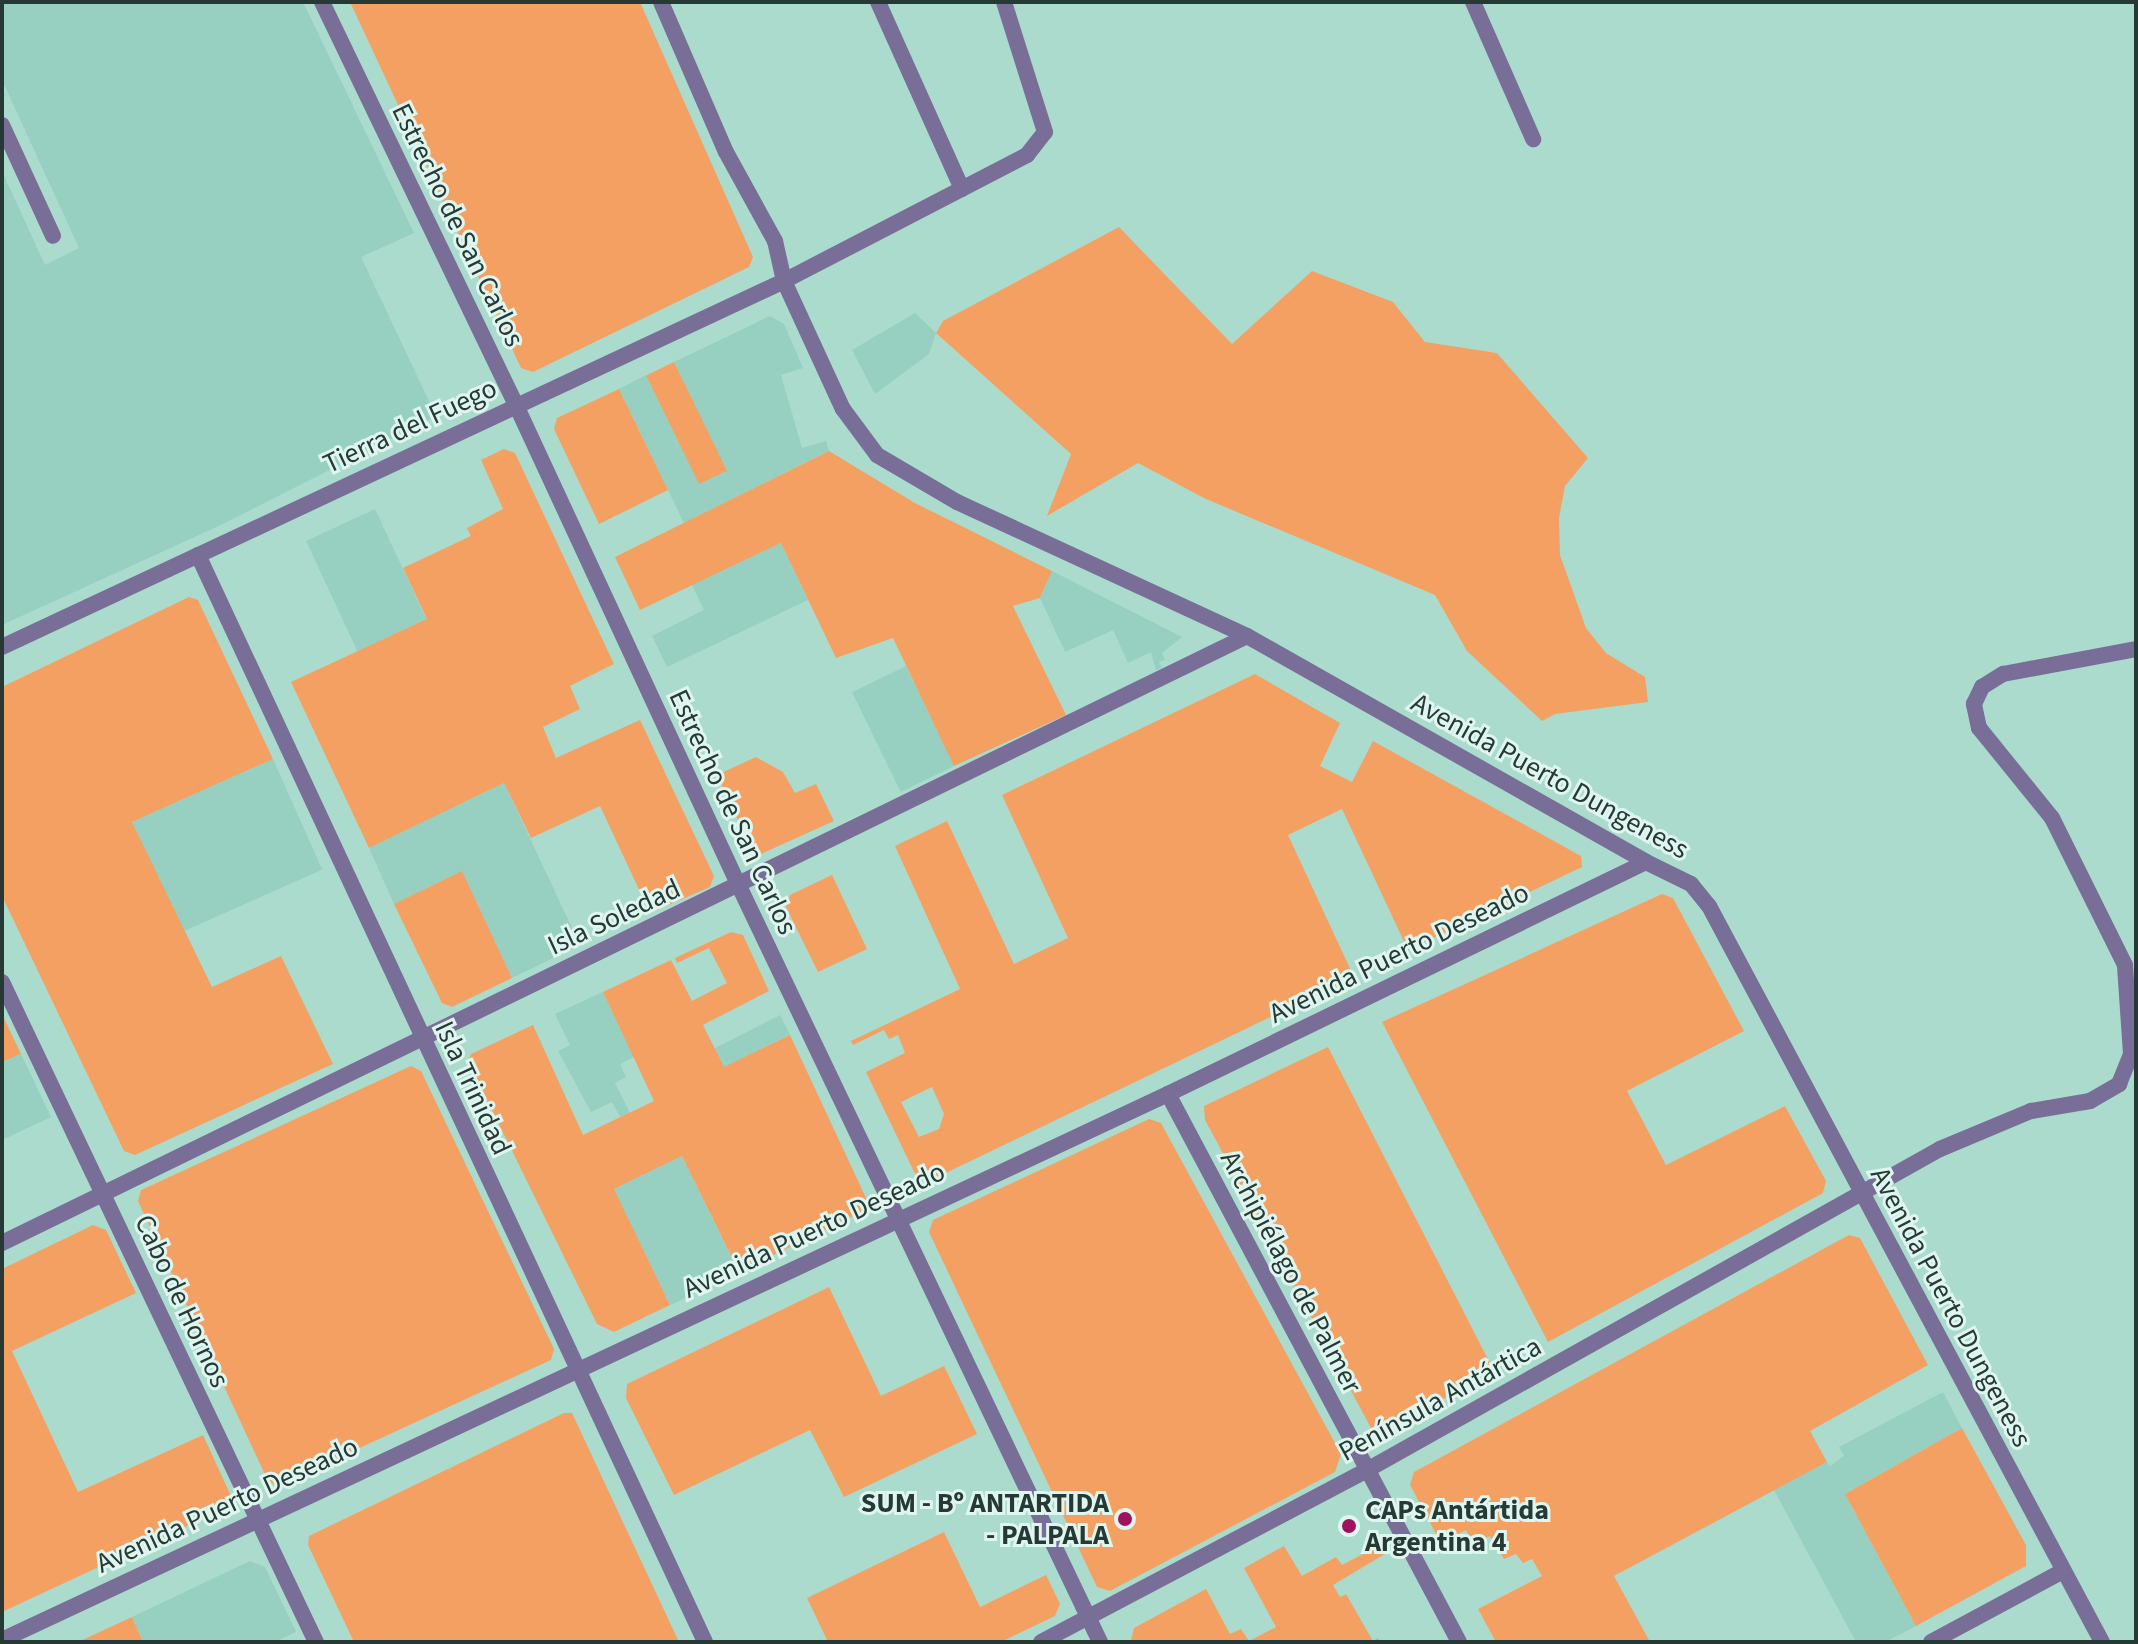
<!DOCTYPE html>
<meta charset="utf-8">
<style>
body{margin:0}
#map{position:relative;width:2138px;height:1644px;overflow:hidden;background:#abdbcd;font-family:"Source Sans 3",sans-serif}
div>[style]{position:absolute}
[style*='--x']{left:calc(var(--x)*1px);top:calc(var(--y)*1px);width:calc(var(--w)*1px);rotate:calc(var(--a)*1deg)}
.built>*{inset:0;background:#97d0c0;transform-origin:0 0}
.green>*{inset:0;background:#f5a063;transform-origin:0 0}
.street>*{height:16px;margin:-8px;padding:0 8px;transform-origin:8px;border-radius:8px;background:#786e98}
.dots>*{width:22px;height:22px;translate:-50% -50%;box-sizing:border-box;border:4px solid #def6ef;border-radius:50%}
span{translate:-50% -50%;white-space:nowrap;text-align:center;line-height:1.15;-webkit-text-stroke:6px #def6ef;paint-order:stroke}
.street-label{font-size:28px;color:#263934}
.poi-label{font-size:28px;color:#263934;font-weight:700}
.right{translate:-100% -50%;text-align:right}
.left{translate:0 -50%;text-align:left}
.frame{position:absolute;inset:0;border:4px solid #263934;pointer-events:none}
</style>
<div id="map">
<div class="built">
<i style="clip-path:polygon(2px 2px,303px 2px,414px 233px,361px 257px,436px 416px,223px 524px,2px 625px,2px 171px,45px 265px,79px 248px,2px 80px)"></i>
<i style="clip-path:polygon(915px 313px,936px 333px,929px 354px,875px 394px,852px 350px)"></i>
<i style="clip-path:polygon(770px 316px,784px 324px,803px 368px,781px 375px,802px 448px,826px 441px,829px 451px,684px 523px,619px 389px,646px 375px,700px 484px,726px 471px,674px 362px)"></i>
<i style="left:375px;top:509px;width:122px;height:76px;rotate:65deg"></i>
<i style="clip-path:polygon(781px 543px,808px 600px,667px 667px,652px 636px,704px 610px,692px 585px)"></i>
<i style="clip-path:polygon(1052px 571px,1182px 637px,1162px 653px,1165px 660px,1159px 662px,1162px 668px,1156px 670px,1151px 652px,1128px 663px,1113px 630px,1065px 652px,1040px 598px)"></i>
<i style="left:906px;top:666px;width:111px;height:60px;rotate:64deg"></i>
<i style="left:273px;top:759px;width:121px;height:154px;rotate:66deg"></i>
<i style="clip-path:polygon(504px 783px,580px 945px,512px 978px,462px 872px,394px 904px,369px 848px)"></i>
<i style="clip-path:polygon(603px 992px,634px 1057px,620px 1064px,626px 1077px,615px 1083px,630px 1113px,620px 1117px,612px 1102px,591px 1112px,558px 1051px,570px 1045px,555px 1014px)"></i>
<i style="left:780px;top:1015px;width:22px;height:74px;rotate:63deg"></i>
<i style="clip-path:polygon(21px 1054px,51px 1117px,2px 1140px,2px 1062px)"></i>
<i style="left:682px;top:1156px;width:129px;height:76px;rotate:64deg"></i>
<i style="clip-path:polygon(1943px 1392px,1962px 1428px,1845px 1494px,1916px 1626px,1885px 1642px,1856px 1642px,1774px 1490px,1827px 1462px,1830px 1466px,1844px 1456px,1839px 1447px)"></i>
<i style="clip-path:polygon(250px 1561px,265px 1567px,296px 1632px,275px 1642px,143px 1642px,132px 1617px)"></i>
</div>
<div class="green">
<i style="clip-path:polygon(350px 2px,640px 2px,753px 257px,749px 267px,533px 372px,521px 368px)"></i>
<i style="clip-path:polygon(1119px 227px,1232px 344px,1312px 271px,1393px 302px,1425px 342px,1497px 353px,1588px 458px,1565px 486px,1559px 518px,1560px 555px,1586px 628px,1606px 653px,1645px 677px,1648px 702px,1555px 714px,1542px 721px,1467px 651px,1435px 595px,1206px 499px,1138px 463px,1047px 516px,1071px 454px,936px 333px,943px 321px)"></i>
<i style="left:674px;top:362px;width:121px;height:31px;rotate:64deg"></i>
<i style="clip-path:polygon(619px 389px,668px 490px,599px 524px,554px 429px,557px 418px)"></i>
<i style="clip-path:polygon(504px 449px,515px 453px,614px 664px,570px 686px,580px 709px,543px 727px,556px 758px,640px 720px,714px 876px,710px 887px,650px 913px,600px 806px,531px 838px,504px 783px,369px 848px,291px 682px,427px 619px,403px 568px,471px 536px,467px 528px,503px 509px,481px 460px)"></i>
<i style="clip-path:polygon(829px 451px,915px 503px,1052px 571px,1040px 598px,1013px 606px,1066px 715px,954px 766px,893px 638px,836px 658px,781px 543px,640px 610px,615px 557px)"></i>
<i style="clip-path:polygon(189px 597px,198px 600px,273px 759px,132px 822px,212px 987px,281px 956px,333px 1064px,135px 1155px,124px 1151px,2px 896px,2px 687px)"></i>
<i style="clip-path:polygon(evenodd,1255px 674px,1340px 723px,1320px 766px,1352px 782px,1373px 741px,1581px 856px,1582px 867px,1408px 950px,1342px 809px,1288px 835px,1354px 977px,927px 1182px,917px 1178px,866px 1072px,905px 1053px,898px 1035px,889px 1039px,884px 1030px,853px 1045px,851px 1041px,960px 989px,895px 846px,947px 821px,1014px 964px,1068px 938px,1002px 795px,1255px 674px,932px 1087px,944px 1114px,939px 1129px,919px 1137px,901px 1102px,932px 1087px)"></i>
<i style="clip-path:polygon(756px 757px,783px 772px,795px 793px,816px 784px,834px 821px,761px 854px,752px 850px,717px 775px)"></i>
<i style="clip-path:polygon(462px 871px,512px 978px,452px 1007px,442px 1003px,394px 904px)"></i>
<i style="clip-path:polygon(832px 875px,867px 949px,818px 972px,786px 907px,790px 895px)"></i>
<i style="clip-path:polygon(1662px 894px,1673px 898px,1744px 1031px,1627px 1091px,1666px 1165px,1785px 1106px,1826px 1181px,1823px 1193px,1548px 1342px,1382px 1022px)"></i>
<i style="clip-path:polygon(731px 932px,743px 935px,769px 991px,703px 1025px,724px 1067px,790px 1035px,867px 1200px,862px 1212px,739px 1272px,682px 1156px,614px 1189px,670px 1305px,614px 1332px,597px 1324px,468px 1061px,471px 1054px,533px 1025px,583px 1135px,654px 1101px,603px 992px,671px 960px,692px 1001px,727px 983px,709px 948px,677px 963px,675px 958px)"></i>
<i style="clip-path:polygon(2px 1014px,21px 1054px,2px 1062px)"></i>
<i style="clip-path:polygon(1328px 1047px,1494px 1371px,1389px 1429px,1371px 1428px,1205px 1120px,1204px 1106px)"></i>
<i style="clip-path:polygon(411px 1066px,421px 1071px,554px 1349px,551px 1360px,277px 1486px,268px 1481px,138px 1201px,141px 1190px)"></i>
<i style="clip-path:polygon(1149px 1119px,1161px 1123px,1341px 1454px,1335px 1472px,1110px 1591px,1097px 1587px,929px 1232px,933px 1220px)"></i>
<i style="clip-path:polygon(93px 1225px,106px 1230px,136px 1293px,12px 1351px,78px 1492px,203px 1435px,231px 1496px,226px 1508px,2px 1612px,2px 1269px)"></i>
<i style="clip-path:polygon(1849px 1235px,1860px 1238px,1928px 1365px,1810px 1431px,1827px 1462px,1614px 1576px,1650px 1642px,1496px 1642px,1478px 1609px,1542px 1576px,1532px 1559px,1523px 1563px,1516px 1554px,1504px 1559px,1490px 1536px,1473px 1543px,1466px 1530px,1441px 1543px,1410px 1485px,1414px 1472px)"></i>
<i style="clip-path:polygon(829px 1287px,881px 1396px,944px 1366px,977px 1434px,844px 1497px,810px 1430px,674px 1495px,626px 1398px,627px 1384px)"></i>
<i style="clip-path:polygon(564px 1413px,572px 1413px,679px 1642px,354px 1642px,308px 1545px,309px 1536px)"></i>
<i style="clip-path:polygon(1962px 1428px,2026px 1545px,2026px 1566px,1916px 1626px,1845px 1494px)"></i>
<i style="clip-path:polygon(944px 1532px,980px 1607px,1046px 1575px,1060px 1604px,1055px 1616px,1001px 1642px,828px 1642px,807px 1598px)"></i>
<i style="clip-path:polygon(1386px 1542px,1390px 1551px,1333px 1585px,1340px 1597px,1346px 1594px,1373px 1641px,1378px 1638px,1380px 1642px,1132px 1642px,1131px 1640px,1134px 1628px,1206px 1589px,1230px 1634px,1241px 1629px,1249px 1641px,1276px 1627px,1244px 1568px,1284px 1546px,1302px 1576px,1336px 1557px,1342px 1565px)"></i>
<i style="clip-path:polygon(132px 1617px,143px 1642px,78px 1642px)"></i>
</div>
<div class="street">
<i style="--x:322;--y:2;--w:447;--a:64.3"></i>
<i style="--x:516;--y:405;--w:530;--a:65.13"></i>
<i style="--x:739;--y:886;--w:838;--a:64.47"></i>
<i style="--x:661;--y:2;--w:163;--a:66.6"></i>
<i style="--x:726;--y:152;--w:102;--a:61.2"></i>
<i style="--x:775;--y:241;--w:41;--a:77.3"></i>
<i style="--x:784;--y:281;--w:141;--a:65.3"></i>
<i style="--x:843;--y:409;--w:57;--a:53.5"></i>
<i style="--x:877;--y:455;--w:93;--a:30.4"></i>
<i style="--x:957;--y:502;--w:319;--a:24.8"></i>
<i style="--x:1247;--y:636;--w:459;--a:29.5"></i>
<i style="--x:1646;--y:862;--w:50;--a:26.1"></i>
<i style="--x:1691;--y:884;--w:28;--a:51"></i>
<i style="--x:1709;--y:906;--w:834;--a:61.9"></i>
<i style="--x:878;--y:2;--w:205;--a:65.8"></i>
<i style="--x:1473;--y:2;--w:150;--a:66.3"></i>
<i style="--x:2;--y:125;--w:122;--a:65.3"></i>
<i style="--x:198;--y:555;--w:1199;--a:64.99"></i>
<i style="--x:2;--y:647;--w:863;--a:-25.08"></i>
<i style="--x:784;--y:281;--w:274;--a:-27.4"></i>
<i style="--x:1027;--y:155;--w:29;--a:-52"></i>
<i style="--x:1045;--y:132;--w:136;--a:-107.5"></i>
<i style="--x:2;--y:982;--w:731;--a:64.56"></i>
<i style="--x:1168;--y:1094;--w:620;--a:62.03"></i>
<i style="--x:2;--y:1243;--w:1385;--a:-25.99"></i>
<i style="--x:2;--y:1640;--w:1288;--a:-25.09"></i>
<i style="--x:1168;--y:1094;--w:531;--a:-25.89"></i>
<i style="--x:1041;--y:1642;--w:369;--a:-27.8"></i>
<i style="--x:1367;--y:1470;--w:657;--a:-29.26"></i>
<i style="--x:1940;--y:1149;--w:99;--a:-22.7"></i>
<i style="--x:2031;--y:1111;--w:60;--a:-9.6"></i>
<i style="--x:2090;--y:1101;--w:34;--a:-30"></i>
<i style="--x:2119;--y:1084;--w:32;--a:-68"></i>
<i style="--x:2131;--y:1054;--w:89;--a:-93.9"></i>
<i style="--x:2125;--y:965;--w:164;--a:-116.4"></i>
<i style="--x:2052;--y:818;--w:116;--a:-129"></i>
<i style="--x:1979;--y:728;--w:25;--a:-102"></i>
<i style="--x:1974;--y:704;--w:19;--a:-65"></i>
<i style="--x:1982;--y:687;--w:25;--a:-32"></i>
<i style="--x:2003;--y:674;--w:135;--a:-10.6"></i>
<i style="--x:1931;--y:1642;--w:150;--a:-28.3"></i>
</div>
<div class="dots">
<i style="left:1125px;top:1519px;background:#9f135e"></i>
<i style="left:1349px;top:1526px;background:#9f135e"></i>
</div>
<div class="street-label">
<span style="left:458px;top:225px;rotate:64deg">Estrecho de San Carlos</span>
<span style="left:410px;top:426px;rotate:-25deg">Tierra del Fuego</span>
<span style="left:1550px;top:776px;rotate:29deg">Avenida Puerto Dungeness</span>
<span style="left:733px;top:812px;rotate:65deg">Estrecho de San Carlos</span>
<span style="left:614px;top:917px;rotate:-25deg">Isla Soledad</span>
<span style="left:1399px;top:953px;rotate:-26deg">Avenida Puerto Deseado</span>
<span style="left:473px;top:1088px;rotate:65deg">Isla Trinidad</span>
<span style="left:814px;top:1230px;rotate:-25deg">Avenida Puerto Deseado</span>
<span style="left:1291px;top:1272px;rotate:62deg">Archipiélago de Palmer</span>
<span style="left:182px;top:1301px;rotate:65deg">Cabo de Hornos</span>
<span style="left:1951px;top:1307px;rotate:62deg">Avenida Puerto Dungeness</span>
<span style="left:1440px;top:1399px;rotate:-29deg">Península Antártica</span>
<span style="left:227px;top:1505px;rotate:-25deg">Avenida Puerto Deseado</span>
</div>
<div class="poi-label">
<span class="right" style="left:1109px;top:1519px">SUM - Bº ANTARTIDA<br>- PALPALA</span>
<span class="left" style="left:1365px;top:1526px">CAPs Antártida<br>Argentina 4</span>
</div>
<div class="frame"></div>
</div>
